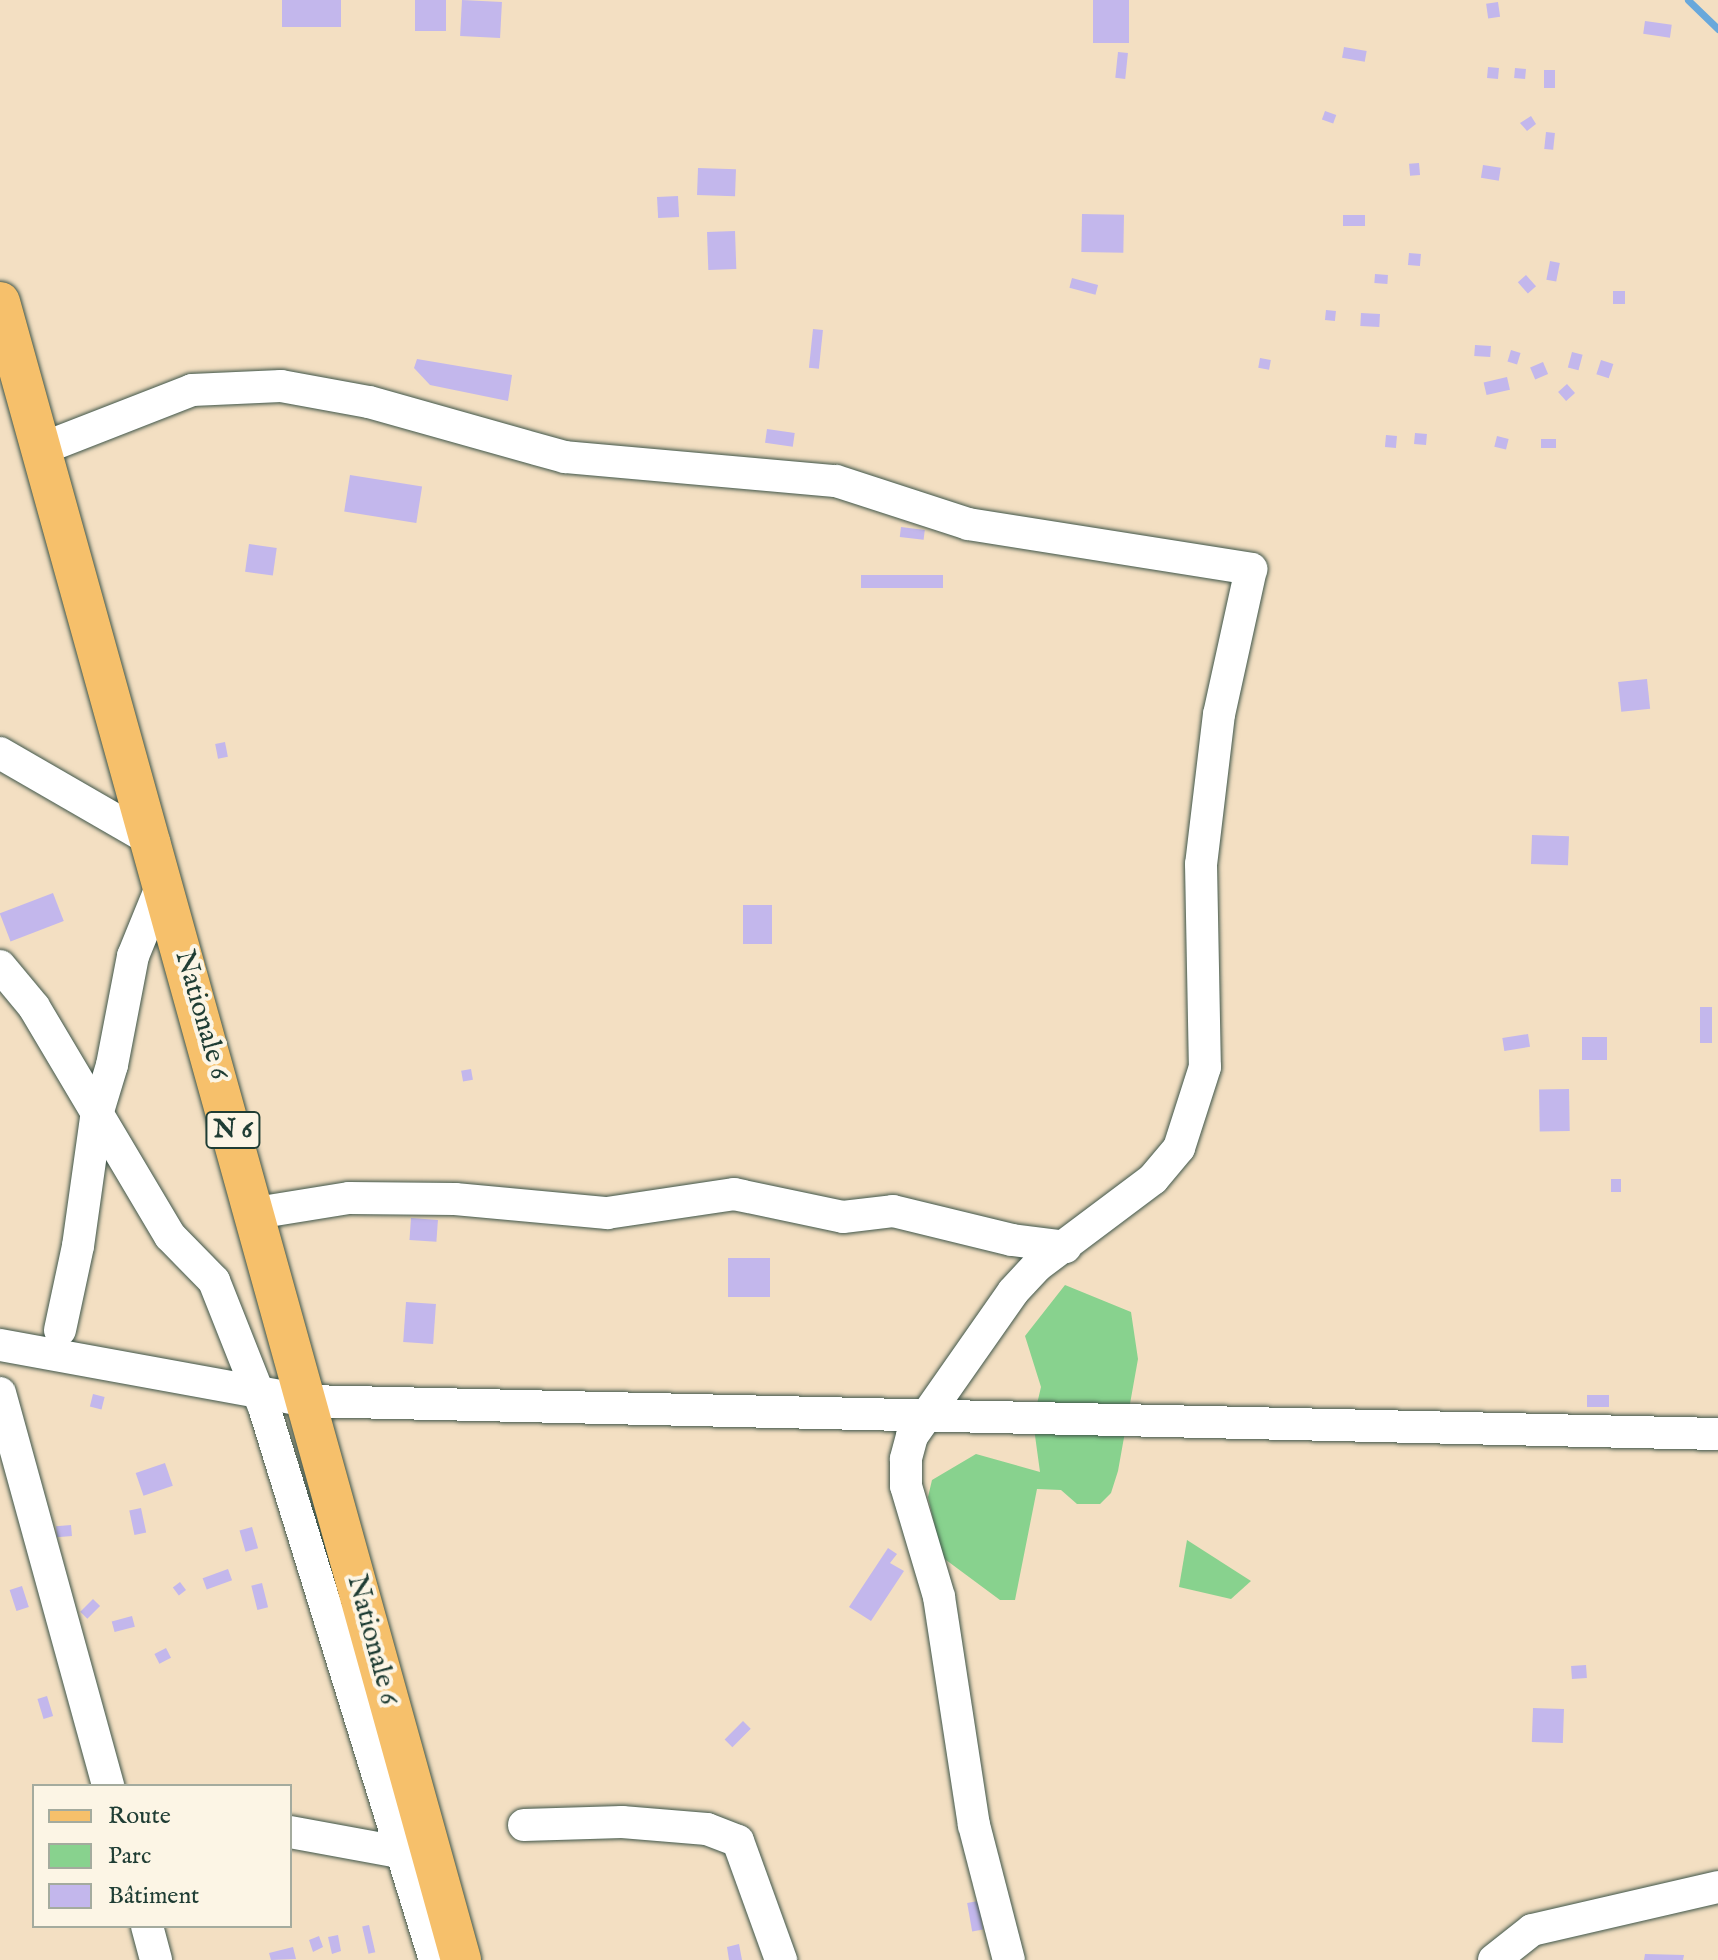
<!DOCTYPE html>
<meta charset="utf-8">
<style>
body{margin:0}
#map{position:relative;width:1718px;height:1960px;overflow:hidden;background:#f3dfc2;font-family:"IM FELL English",serif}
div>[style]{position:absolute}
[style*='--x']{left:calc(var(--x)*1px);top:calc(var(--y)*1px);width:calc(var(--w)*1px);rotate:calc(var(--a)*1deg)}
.green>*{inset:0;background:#88d28e}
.stream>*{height:7px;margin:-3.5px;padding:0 3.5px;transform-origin:3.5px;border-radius:3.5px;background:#69a8db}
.building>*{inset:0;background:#c3b7ec;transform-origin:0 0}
.roads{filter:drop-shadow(0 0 2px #3f5549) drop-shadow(0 0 2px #3f5549)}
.minor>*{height:32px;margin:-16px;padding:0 16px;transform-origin:16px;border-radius:16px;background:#fff}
.major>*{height:40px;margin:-20px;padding:0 20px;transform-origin:20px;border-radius:20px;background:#f6c06b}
span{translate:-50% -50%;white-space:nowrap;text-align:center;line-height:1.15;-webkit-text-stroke:8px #fcf5e5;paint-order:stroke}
.shield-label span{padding:2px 6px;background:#fcf5e5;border:2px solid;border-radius:6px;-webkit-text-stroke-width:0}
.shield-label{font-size:26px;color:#1f3d34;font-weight:700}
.street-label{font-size:28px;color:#1f3d34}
.legend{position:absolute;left:32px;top:1784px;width:260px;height:144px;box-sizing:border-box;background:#fcf5e5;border:2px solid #a4ab9e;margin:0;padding:10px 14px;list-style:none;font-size:24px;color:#1f3d34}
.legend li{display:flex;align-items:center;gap:16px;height:40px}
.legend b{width:40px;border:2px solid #a4ab9e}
</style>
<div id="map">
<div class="green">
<i style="clip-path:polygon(1065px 1285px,1131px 1312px,1138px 1359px,1118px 1471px,1111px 1493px,1100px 1504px,1077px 1504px,1061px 1490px,1037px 1489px,1015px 1600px,1000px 1600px,942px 1557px,928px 1497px,932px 1480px,976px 1454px,1040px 1472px,1033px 1421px,1041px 1387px,1025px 1336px)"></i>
<i style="clip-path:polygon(1187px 1540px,1251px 1581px,1231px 1599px,1179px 1587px)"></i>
</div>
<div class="stream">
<i style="--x:1688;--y:0;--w:42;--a:44"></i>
</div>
<div class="building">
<i style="left:282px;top:0;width:59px;height:27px"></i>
<i style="left:415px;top:0;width:31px;height:31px"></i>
<i style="left:462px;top:0;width:40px;height:36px;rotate:3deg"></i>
<i style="left:1093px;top:0;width:36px;height:43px"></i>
<i style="left:1498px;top:2px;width:15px;height:12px;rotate:82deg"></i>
<i style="left:1645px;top:21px;width:27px;height:13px;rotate:8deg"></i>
<i style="left:1344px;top:47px;width:23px;height:11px;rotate:10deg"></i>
<i style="left:1118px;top:52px;width:10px;height:26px;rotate:6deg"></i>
<i style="left:1488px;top:67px;width:11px;height:11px;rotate:5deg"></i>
<i style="left:1515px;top:68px;width:11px;height:10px;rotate:5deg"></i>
<i style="left:1544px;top:70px;width:11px;height:18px"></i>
<i style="left:1325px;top:111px;width:12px;height:9px;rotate:20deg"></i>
<i style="clip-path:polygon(1531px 116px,1536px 124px,1527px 131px,1520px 123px)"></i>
<i style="left:1546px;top:132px;width:9px;height:17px;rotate:6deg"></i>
<i style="left:1419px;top:163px;width:12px;height:10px;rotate:85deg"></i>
<i style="left:1483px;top:165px;width:18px;height:13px;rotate:9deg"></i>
<i style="left:698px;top:168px;width:38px;height:27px;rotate:2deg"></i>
<i style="left:678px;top:196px;width:21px;height:21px;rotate:87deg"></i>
<i style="left:1082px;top:214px;width:42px;height:38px;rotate:1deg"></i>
<i style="left:1343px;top:215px;width:22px;height:11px"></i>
<i style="left:735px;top:231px;width:38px;height:28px;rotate:88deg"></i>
<i style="left:1409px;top:253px;width:12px;height:12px;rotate:5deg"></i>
<i style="left:1550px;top:261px;width:10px;height:19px;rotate:11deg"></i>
<i style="left:1375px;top:274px;width:13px;height:9px;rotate:4deg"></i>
<i style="left:1526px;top:275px;width:15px;height:11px;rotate:48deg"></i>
<i style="left:1072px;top:278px;width:27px;height:10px;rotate:15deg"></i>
<i style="left:1613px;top:291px;width:12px;height:13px"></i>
<i style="left:1326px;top:310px;width:10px;height:10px;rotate:6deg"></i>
<i style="left:1361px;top:313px;width:19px;height:13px;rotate:3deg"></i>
<i style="left:813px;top:329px;width:10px;height:39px;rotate:6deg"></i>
<i style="left:1475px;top:345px;width:16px;height:11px;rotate:4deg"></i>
<i style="left:1511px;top:350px;width:10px;height:12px;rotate:17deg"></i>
<i style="left:1572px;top:352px;width:11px;height:16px;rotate:15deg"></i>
<i style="left:1260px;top:358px;width:11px;height:10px;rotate:10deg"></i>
<i style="clip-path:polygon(417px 359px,512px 375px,508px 401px,430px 385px,414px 368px)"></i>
<i style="left:1601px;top:360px;width:13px;height:15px;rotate:18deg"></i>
<i style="left:1543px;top:362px;width:13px;height:14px;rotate:67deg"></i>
<i style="left:1507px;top:377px;width:13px;height:24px;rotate:77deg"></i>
<i style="left:1567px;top:384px;width:12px;height:12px;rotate:48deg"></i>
<i style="left:767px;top:429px;width:28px;height:14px;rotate:8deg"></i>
<i style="left:1415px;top:433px;width:12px;height:11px;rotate:5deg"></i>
<i style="left:1386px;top:435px;width:11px;height:12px;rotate:5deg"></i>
<i style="left:1497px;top:436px;width:12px;height:11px;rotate:14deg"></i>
<i style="left:1541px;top:439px;width:15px;height:9px"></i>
<i style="left:350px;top:475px;width:73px;height:37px;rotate:9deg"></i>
<i style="left:901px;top:527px;width:24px;height:10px;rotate:7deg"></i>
<i style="left:249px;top:544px;width:28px;height:28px;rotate:8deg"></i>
<i style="left:861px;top:575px;width:82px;height:13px"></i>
<i style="left:1647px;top:679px;width:30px;height:29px;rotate:84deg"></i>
<i style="left:225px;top:742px;width:15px;height:10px;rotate:79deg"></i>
<i style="left:1532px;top:835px;width:37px;height:29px;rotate:2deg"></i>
<i style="left:53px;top:893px;width:30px;height:57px;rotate:69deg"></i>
<i style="left:743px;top:905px;width:29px;height:39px"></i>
<i style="left:1700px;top:1007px;width:12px;height:36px"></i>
<i style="left:1528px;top:1034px;width:13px;height:26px;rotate:81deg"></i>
<i style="left:1607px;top:1037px;width:23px;height:25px;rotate:90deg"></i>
<i style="left:471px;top:1069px;width:11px;height:10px;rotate:80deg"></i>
<i style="left:1569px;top:1089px;width:42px;height:30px;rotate:89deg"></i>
<i style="left:1611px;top:1179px;width:10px;height:13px"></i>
<i style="left:411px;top:1218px;width:27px;height:22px;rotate:4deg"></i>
<i style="left:728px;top:1258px;width:42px;height:39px"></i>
<i style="left:406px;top:1302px;width:30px;height:40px;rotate:4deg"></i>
<i style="left:93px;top:1394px;width:12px;height:13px;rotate:14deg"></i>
<i style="left:1587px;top:1395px;width:22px;height:12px"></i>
<i style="left:165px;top:1463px;width:24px;height:31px;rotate:71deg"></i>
<i style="left:141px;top:1508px;width:25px;height:12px;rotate:78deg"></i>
<i style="left:71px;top:1525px;width:11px;height:15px;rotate:85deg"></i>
<i style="left:252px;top:1527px;width:22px;height:13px;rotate:74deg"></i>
<i style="clip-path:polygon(888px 1548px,897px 1554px,890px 1563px,904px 1571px,871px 1621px,849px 1607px)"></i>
<i style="left:228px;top:1569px;width:12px;height:27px;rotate:70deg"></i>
<i style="left:180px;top:1582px;width:10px;height:9px;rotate:53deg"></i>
<i style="left:262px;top:1583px;width:25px;height:11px;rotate:76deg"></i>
<i style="left:22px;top:1586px;width:22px;height:13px;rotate:72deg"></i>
<i style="left:93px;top:1599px;width:10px;height:18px;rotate:45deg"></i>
<i style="left:132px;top:1616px;width:11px;height:21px;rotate:75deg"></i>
<i style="left:166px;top:1648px;width:11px;height:13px;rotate:63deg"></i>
<i style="left:1586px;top:1665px;width:13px;height:15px;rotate:86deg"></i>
<i style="left:47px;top:1696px;width:21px;height:10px;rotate:73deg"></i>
<i style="left:1533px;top:1708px;width:31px;height:34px;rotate:2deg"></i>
<i style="left:743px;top:1721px;width:11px;height:26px;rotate:45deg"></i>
<i style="left:978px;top:1901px;width:29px;height:11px;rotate:80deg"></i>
<i style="left:369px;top:1925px;width:28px;height:7px;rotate:77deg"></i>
<i style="clip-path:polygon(338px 1935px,341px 1951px,332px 1954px,328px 1937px)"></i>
<i style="clip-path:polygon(319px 1936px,323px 1947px,313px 1952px,309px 1940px)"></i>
<i style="clip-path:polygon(739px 1944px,742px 1960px,729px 1960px,727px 1947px)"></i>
<i style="clip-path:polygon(293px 1947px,296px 1959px,271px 1960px,269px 1953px)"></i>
<i style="clip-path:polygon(1645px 1954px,1684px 1955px,1683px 1960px,1644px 1960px)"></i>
</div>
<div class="roads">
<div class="minor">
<i style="--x:41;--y:449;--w:162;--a:-21.3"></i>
<i style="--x:192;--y:390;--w:89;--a:-2.6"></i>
<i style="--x:281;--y:386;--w:89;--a:10.3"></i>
<i style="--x:369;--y:402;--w:204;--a:15.7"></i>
<i style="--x:565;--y:457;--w:272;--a:5.1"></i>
<i style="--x:836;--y:481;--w:139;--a:18"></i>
<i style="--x:968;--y:524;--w:287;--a:9"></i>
<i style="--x:1251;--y:569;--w:148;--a:102.4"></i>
<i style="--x:1219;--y:714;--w:151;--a:96.8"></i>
<i style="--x:1201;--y:864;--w:203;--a:88.9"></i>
<i style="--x:1205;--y:1067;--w:85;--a:107.8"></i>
<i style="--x:1179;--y:1148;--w:40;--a:130"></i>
<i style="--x:1153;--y:1179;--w:145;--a:143.1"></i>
<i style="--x:1037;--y:1266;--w:35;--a:133"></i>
<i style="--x:1013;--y:1292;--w:176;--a:125"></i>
<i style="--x:912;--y:1436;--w:24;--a:105"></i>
<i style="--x:906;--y:1459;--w:27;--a:90"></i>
<i style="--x:906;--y:1486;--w:116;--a:73.4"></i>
<i style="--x:939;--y:1597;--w:231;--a:81.3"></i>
<i style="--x:974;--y:1825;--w:139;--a:75.5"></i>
<i style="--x:0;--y:753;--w:178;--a:30"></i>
<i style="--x:0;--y:966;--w:53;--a:50.3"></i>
<i style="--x:34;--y:1007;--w:266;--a:59.3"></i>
<i style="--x:170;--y:1236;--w:63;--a:45.6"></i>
<i style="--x:214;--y:1281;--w:136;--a:68.4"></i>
<i style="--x:264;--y:1407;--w:579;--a:72.82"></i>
<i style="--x:256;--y:1213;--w:94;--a:-9.2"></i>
<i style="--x:349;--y:1198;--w:106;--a:0.5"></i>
<i style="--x:455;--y:1199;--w:153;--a:5.3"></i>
<i style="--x:607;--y:1213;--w:128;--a:-8.5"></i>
<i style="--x:734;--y:1194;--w:111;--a:11.9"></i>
<i style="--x:843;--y:1217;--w:50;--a:-6.8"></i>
<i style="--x:893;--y:1211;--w:122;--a:13.7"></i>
<i style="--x:1012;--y:1240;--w:54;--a:7.4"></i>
<i style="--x:60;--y:1330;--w:86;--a:-77.9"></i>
<i style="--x:78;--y:1246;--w:129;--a:-82"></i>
<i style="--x:96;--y:1118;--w:55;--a:-73.2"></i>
<i style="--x:112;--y:1065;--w:111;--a:-79.1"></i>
<i style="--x:133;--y:956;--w:82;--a:-67.8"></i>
<i style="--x:0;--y:1345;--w:312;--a:10.3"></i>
<i style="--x:307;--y:1401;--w:1411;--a:1.34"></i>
<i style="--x:0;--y:1393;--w:408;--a:74.6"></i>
<i style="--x:524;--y:1825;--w:98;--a:-1.8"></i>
<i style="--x:622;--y:1822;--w:85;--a:4.7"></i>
<i style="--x:707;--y:1829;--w:33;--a:21"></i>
<i style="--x:738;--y:1841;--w:127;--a:70.1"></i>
<i style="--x:290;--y:1832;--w:133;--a:10.4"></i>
<i style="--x:147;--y:1926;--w:35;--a:75"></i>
<i style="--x:1494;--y:1960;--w:48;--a:-38.3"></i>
<i style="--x:1532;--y:1930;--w:191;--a:-13"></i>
</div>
<div class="major">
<i style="--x:0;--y:302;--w:1721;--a:74.46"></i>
</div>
</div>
<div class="shield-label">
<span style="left:233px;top:1130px">N 6</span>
</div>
<div class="street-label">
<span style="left:201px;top:1015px;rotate:74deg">Nationale 6</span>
<span style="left:372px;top:1640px;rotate:75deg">Nationale 6</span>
</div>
<ul class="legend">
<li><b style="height:10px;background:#f6c06b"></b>Route</li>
<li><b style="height:22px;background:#88d28e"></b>Parc</li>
<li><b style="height:22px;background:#c3b7ec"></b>Bâtiment</li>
</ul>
</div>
